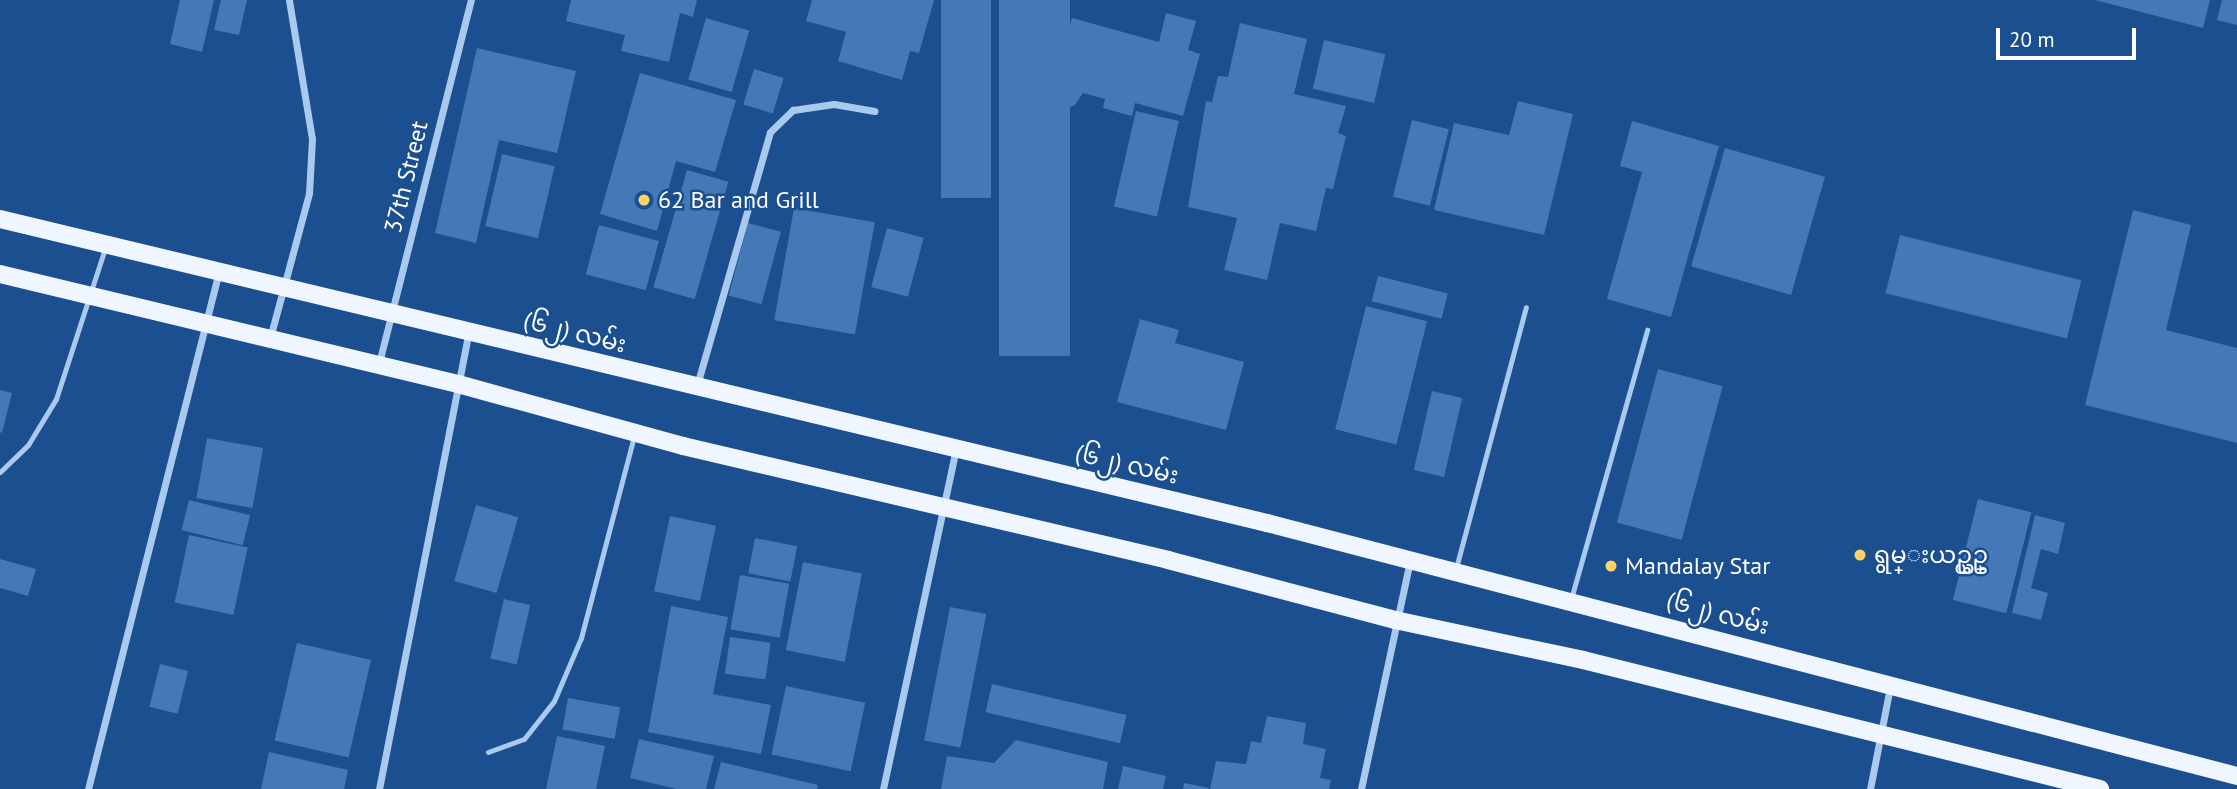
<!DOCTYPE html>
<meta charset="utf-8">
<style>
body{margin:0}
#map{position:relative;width:2237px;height:789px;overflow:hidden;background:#1b4f8f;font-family:"PT Sans","Noto Sans Myanmar",sans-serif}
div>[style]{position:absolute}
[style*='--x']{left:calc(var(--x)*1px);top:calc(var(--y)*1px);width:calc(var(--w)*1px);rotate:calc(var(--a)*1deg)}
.building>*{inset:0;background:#4478b7;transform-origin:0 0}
.service>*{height:5px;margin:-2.5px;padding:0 2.5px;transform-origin:2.5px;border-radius:2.5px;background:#a9c9ee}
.minor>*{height:7px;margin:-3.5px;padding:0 3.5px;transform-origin:3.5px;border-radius:3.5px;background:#a9c9ee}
.primary>*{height:18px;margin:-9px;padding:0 9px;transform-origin:9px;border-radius:9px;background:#f0f6ff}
.dots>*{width:19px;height:19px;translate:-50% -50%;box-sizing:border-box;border:4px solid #1b4f8f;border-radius:50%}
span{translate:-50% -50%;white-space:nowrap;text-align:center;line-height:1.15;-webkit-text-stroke:5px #1b4f8f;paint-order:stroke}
.street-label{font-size:24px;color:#fff}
.poi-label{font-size:24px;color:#fff}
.left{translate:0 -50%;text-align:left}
.scale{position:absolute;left:1996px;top:28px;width:140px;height:32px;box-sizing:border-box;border:4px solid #fff;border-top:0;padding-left:9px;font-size:21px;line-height:24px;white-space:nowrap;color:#fff;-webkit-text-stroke:5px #1b4f8f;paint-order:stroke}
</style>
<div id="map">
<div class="building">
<i style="clip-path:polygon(180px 0,214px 0,202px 52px,170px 44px)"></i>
<i style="clip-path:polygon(221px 0,247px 0,239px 35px,214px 30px)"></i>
<i style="clip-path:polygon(571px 0,697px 0,693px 17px,680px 13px,669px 62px,621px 51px,625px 35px,566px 21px)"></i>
<i style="clip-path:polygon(812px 0,934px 0,919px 53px,910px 51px,902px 80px,838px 61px,846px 32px,806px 21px)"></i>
<i style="left:941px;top:0;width:50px;height:198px"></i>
<i style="left:999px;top:0;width:71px;height:356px"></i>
<i style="clip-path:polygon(2095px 0,2210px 0,2203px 28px)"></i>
<i style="clip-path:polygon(2222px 0,2237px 0,2237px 25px,2217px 20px)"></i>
<i style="clip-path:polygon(1166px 13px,1196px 21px,1188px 50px,1200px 54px,1183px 116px,1135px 103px,1132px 116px,1103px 108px,1105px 99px,1083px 93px,1075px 105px,1062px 110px,1046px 108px,1072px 18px,1159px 42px)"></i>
<i style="left:706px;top:18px;width:45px;height:64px;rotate:16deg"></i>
<i style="clip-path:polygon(1240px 23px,1307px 39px,1294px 94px,1346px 106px,1338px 133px,1346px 136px,1333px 189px,1326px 188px,1316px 231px,1280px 223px,1267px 280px,1224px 270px,1237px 218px,1188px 207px,1206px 101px,1212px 102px,1218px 76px,1228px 77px)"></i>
<i style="left:1324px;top:40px;width:63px;height:50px;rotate:13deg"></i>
<i style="clip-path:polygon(477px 48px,576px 71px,557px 153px,499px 140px,476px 243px,435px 233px)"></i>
<i style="left:754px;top:69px;width:31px;height:37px;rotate:17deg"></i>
<i style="clip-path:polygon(640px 73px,736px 100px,715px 172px,676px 161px,657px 231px,600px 214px)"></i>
<i style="clip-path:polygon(1518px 101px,1573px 114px,1544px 235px,1434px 210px,1454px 123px,1509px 135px)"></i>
<i style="left:1136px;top:111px;width:44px;height:98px;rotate:13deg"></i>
<i style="left:1412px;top:120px;width:38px;height:79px;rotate:14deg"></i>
<i style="clip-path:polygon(1632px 121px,1719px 146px,1671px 317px,1607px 299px,1642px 172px,1620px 166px)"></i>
<i style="left:1725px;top:148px;width:104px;height:123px;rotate:16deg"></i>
<i style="left:502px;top:154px;width:54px;height:74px;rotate:13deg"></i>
<i style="left:687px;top:170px;width:43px;height:122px;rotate:16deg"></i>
<i style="left:794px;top:208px;width:82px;height:114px;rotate:10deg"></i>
<i style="clip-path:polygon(2133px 210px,2191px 225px,2166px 330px,2237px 348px,2237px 443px,2085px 405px)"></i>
<i style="left:748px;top:223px;width:34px;height:75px;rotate:15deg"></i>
<i style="left:599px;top:225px;width:62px;height:51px;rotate:15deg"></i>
<i style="left:887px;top:228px;width:38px;height:61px;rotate:15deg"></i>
<i style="left:1900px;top:235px;width:187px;height:60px;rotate:14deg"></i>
<i style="left:1378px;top:276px;width:72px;height:26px;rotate:14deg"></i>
<i style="left:1366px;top:306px;width:63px;height:127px;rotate:14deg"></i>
<i style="clip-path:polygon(1140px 319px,1179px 330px,1175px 343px,1244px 362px,1226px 430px,1117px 402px)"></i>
<i style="left:1658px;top:369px;width:67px;height:159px;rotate:15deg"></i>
<i style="clip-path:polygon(0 390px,12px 393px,2px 433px,0 432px)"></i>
<i style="left:1432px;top:391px;width:31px;height:81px;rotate:13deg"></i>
<i style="left:207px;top:438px;width:57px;height:61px;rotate:10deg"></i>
<i style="left:1978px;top:499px;width:55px;height:104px;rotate:14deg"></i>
<i style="left:189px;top:500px;width:63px;height:31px;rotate:14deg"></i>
<i style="left:476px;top:505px;width:44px;height:79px;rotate:16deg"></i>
<i style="clip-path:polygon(2035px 515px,2065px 523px,2058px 554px,2041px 549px,2031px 588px,2048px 593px,2041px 620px,2012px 613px)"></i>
<i style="left:670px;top:516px;width:47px;height:77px;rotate:12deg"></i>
<i style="left:189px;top:535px;width:60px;height:69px;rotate:12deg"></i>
<i style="left:755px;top:538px;width:43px;height:36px;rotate:11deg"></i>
<i style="clip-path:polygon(0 559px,36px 569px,28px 596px,0 588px)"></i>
<i style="left:803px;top:562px;width:60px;height:90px;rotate:11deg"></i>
<i style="left:740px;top:575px;width:50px;height:55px;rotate:10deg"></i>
<i style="left:504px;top:599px;width:27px;height:61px;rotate:13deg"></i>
<i style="clip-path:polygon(671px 606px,728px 617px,713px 694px,771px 705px,761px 754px,648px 732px)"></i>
<i style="left:950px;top:607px;width:37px;height:136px;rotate:11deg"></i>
<i style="left:730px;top:637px;width:41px;height:37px;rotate:8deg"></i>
<i style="left:297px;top:643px;width:76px;height:100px;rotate:13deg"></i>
<i style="left:160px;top:664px;width:29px;height:44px;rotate:14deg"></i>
<i style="left:992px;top:684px;width:138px;height:29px;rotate:13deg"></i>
<i style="left:786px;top:686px;width:81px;height:70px;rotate:12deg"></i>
<i style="left:568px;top:698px;width:53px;height:32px;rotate:10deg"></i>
<i style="clip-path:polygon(1267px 716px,1306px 723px,1303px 744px,1326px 749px,1320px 778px,1331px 780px,1329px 789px,1210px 789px,1216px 761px,1246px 764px,1251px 741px,1261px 743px)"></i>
<i style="clip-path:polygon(557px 736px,605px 746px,596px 789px,546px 789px)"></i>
<i style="clip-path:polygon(639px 739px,714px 756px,706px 789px,677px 789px,630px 778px)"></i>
<i style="clip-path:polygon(1016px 740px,1108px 762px,1103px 789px,941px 789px,947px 756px,994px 763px)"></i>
<i style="clip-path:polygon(269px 752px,348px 770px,344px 789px,261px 789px)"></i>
<i style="clip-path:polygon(721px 762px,818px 785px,817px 789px,714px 789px)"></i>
<i style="clip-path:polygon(1123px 766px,1166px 776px,1163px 789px,1118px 789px)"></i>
<i style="clip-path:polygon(1184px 783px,1209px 788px,1208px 789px,1183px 789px)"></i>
</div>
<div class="service">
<i style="--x:0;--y:472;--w:39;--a:-44"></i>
<i style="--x:28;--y:445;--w:54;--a:-58.7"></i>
<i style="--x:56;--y:399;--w:159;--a:-72"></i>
<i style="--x:1456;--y:568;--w:270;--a:-75"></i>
<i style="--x:1571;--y:599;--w:280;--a:-74.2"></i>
<i style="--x:488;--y:752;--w:38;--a:-20"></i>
<i style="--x:524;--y:739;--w:48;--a:-51.7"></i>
<i style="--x:554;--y:701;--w:69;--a:-66.8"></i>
<i style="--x:581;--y:638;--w:209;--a:-75.3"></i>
</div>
<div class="minor">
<i style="--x:270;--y:338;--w:150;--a:-74.9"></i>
<i style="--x:309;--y:193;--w:54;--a:-86.8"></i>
<i style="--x:312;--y:139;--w:141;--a:-99.4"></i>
<i style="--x:379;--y:363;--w:374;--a:-75.8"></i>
<i style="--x:697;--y:385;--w:263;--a:-73.9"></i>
<i style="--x:770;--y:132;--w:32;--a:-44"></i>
<i style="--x:793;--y:110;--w:41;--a:-8.3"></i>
<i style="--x:834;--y:104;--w:41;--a:9.9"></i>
<i style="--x:88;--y:789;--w:534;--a:-75.81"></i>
<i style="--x:379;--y:789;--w:466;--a:-78.9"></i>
<i style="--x:883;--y:789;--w:348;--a:-77.9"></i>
<i style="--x:1361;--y:789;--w:233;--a:-77.9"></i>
<i style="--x:1870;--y:789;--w:104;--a:-78.9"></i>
</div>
<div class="primary">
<i style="--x:0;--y:219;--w:1303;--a:13.49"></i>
<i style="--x:1267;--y:523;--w:1002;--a:14.62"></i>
<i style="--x:0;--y:274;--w:471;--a:13.5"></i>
<i style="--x:458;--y:384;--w:233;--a:15.4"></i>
<i style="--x:683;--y:446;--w:498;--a:13.2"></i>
<i style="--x:1168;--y:560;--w:235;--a:14.8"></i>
<i style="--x:1395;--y:620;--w:192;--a:12"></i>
<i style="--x:1583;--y:660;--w:533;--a:14.01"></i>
</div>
<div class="dots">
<i style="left:644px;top:200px;background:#ffd166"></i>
<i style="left:1860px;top:555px;background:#ffd166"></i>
<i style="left:1611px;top:566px;background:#ffd166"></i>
</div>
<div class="street-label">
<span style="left:406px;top:177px;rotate:-76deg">37th Street</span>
<span style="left:575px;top:332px;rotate:14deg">(၆၂) လမ်း</span>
<span style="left:1127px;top:464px;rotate:13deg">(၆၂) လမ်း</span>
<span style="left:1718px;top:613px;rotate:15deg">(၆၂) လမ်း</span>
</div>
<div class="poi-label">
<span class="left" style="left:658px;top:200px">62 Bar and Grill</span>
<span class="left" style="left:1874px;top:555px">ရွမ္းယဥ္ယဥ္</span>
<span class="left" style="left:1625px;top:566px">Mandalay Star</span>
</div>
<div class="scale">20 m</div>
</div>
